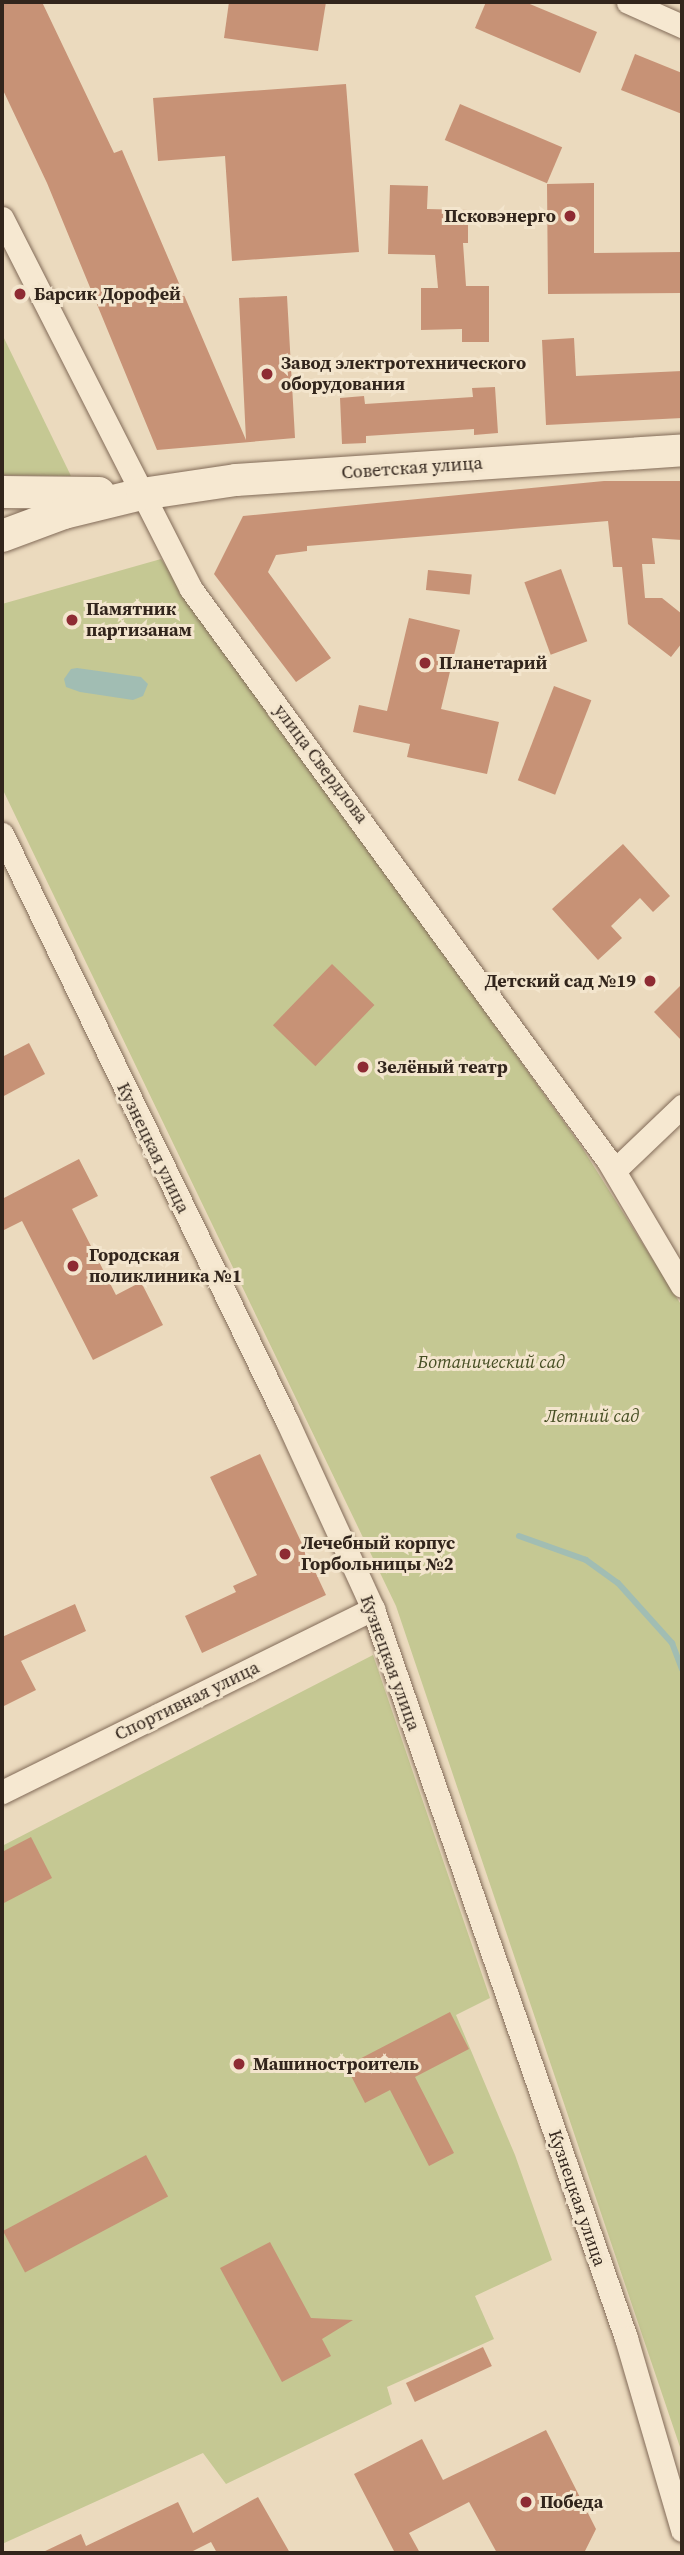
<!DOCTYPE html>
<meta charset="utf-8">
<style>
body{margin:0}
#map{position:relative;width:684px;height:2555px;overflow:hidden;background:#ebdabe;font-family:"Source Serif 4",serif}
div>[style]{position:absolute}
[style*='--x']{left:calc(var(--x)*1px);top:calc(var(--y)*1px);width:calc(var(--w)*1px);rotate:calc(var(--a)*1deg)}
.green>*{inset:0;background:#c5c893}
.water>*{inset:0;background:#a1bdb3}
.stream>*{height:6px;margin:-3px;padding:0 3px;transform-origin:3px;border-radius:3px;background:#a1bdb3}
.building>*{inset:0;background:#c79276;transform-origin:0 0}
.roads{filter:drop-shadow(0 0 2px #826b58) drop-shadow(0 0 2px #826b58)}
.street>*{height:23px;margin:-11.5px;padding:0 11.5px;transform-origin:11.5px;border-radius:11.5px;background:#f6e8d1}
.secondary>*{height:32px;margin:-16px;padding:0 16px;transform-origin:16px;border-radius:16px;background:#f6e8d1}
.dots>*{width:19px;height:19px;translate:-50% -50%;box-sizing:border-box;border:4px solid #f3e5cd;border-radius:50%}
span{translate:-50% -50%;white-space:nowrap;text-align:center;line-height:1.15;-webkit-text-stroke:6px #f3e5cd;paint-order:stroke}
.poi-label{font-size:18px;color:#32251c;font-weight:700}
.right{translate:-100% -50%;text-align:right}
.left{translate:0 -50%;text-align:left}
.street-label{font-size:18px;color:#32251c}
.park-label{font-size:18px;color:#464e23;font-style:italic}
.frame{position:absolute;inset:0;border:4px solid #32251c;pointer-events:none}
</style>
<div id="map">
<div class="green">
<i style="clip-path:polygon(2px 334px,71px 476px,2px 475px)"></i>
<i style="clip-path:polygon(161px 559px,581px 1146px,682px 1306px,682px 2453px,396px 1606px,2px 788px,2px 604px)"></i>
<i style="clip-path:polygon(373px 1655px,490px 1998px,456px 2015px,515px 2155px,552px 2260px,475px 2296px,494px 2339px,387px 2387px,392px 2404px,226px 2484px,203px 2453px,2px 2544px,2px 1846px)"></i>
</div>
<div class="water">
<i style="clip-path:polygon(77px 668px,141px 677px,148px 684px,143px 696px,133px 700px,80px 692px,66px 687px,64px 679px,71px 669px)"></i>
</div>
<div class="stream">
<i style="--x:519;--y:1536;--w:71;--a:19.7"></i>
<i style="--x:586;--y:1560;--w:39;--a:36"></i>
<i style="--x:618;--y:1583;--w:81;--a:48"></i>
<i style="--x:672;--y:1643;--w:28;--a:69"></i>
</div>
<div class="building">
<i style="clip-path:polygon(2px 2px,42px 2px,114px 153px,122px 150px,246px 440px,239px 298px,287px 296px,295px 438px,157px 450px,47px 183px,2px 88px)"></i>
<i style="clip-path:polygon(229px 2px,326px 2px,318px 51px,224px 38px)"></i>
<i style="clip-path:polygon(486px 2px,525px 2px,597px 32px,580px 73px,475px 28px)"></i>
<i style="clip-path:polygon(635px 54px,682px 73px,682px 114px,621px 90px)"></i>
<i style="clip-path:polygon(346px 84px,359px 252px,232px 261px,225px 156px,158px 161px,153px 98px)"></i>
<i style="left:460px;top:104px;width:111px;height:39px;rotate:23deg"></i>
<i style="clip-path:polygon(594px 183px,594px 253px,682px 252px,682px 293px,548px 294px,547px 184px)"></i>
<i style="clip-path:polygon(390px 185px,428px 186px,427px 209px,468px 210px,468px 243px,463px 243px,466px 286px,489px 286px,489px 342px,462px 342px,462px 329px,421px 330px,421px 288px,438px 288px,435px 255px,388px 254px)"></i>
<i style="clip-path:polygon(574px 338px,576px 376px,682px 371px,682px 418px,546px 425px,542px 340px)"></i>
<i style="clip-path:polygon(495px 387px,498px 433px,474px 435px,474px 429px,366px 436px,366px 443px,342px 444px,340px 398px,364px 396px,365px 404px,473px 397px,472px 388px)"></i>
<i style="clip-path:polygon(604px 481px,682px 481px,682px 540px,652px 538px,655px 564px,642px 564px,645px 598px,662px 598px,682px 614px,682px 643px,671px 657px,628px 624px,622px 567px,613px 567px,608px 521px,307px 546px,307px 551px,276px 555px,268px 572px,331px 658px,296px 682px,214px 574px,243px 516px)"></i>
<i style="left:561px;top:569px;width:77px;height:39px;rotate:70deg"></i>
<i style="left:428px;top:570px;width:44px;height:20px;rotate:6deg"></i>
<i style="clip-path:polygon(409px 618px,460px 630px,441px 709px,499px 722px,487px 774px,407px 757px,410px 744px,353px 732px,359px 705px,387px 711px)"></i>
<i style="left:554px;top:686px;width:40px;height:101px;rotate:21deg"></i>
<i style="clip-path:polygon(623px 844px,670px 896px,653px 912px,640px 898px,611px 926px,622px 938px,598px 960px,552px 909px)"></i>
<i style="left:332px;top:964px;width:59px;height:85px;rotate:44deg"></i>
<i style="clip-path:polygon(682px 984px,682px 1041px,654px 1012px)"></i>
<i style="clip-path:polygon(29px 1043px,45px 1074px,2px 1097px,2px 1057px)"></i>
<i style="clip-path:polygon(79px 1159px,98px 1196px,72px 1209px,116px 1295px,141px 1282px,163px 1325px,93px 1360px,22px 1221px,2px 1231px,2px 1199px)"></i>
<i style="clip-path:polygon(260px 1454px,326px 1595px,202px 1653px,185px 1616px,236px 1592px,233px 1586px,257px 1575px,210px 1477px)"></i>
<i style="clip-path:polygon(75px 1604px,86px 1631px,21px 1661px,36px 1690px,2px 1707px,2px 1637px)"></i>
<i style="clip-path:polygon(31px 1837px,52px 1878px,2px 1904px,2px 1852px)"></i>
<i style="clip-path:polygon(450px 2012px,469px 2049px,415px 2077px,454px 2153px,429px 2166px,390px 2090px,365px 2103px,346px 2066px)"></i>
<i style="left:146px;top:2155px;width:47px;height:162px;rotate:62deg"></i>
<i style="clip-path:polygon(270px 2242px,311px 2318px,353px 2320px,322px 2339px,331px 2356px,282px 2382px,220px 2268px)"></i>
<i style="left:483px;top:2347px;width:21px;height:85px;rotate:65deg"></i>
<i style="clip-path:polygon(546px 2430px,596px 2529px,584px 2553px,497px 2553px,469px 2502px,409px 2533px,420px 2553px,395px 2553px,354px 2474px,422px 2439px,443px 2480px)"></i>
<i style="clip-path:polygon(258px 2497px,290px 2553px,217px 2553px,211px 2542px,189px 2553px,41px 2553px,81px 2534px,86px 2546px,178px 2502px,193px 2533px)"></i>
</div>
<div class="roads">
<div class="street">
<i style="--x:628;--y:2;--w:59;--a:24"></i>
<i style="--x:2;--y:218;--w:416;--a:63"></i>
<i style="--x:191;--y:589;--w:706;--a:53.88"></i>
<i style="--x:607;--y:1159;--w:147;--a:59.4"></i>
<i style="--x:2;--y:834;--w:653;--a:64.1"></i>
<i style="--x:287;--y:1421;--w:207;--a:65.4"></i>
<i style="--x:373;--y:1609;--w:772;--a:70.86"></i>
<i style="--x:626;--y:2338;--w:200;--a:73.7"></i>
<i style="--x:615;--y:1170;--w:93;--a:-43.7"></i>
<i style="--x:2;--y:1792;--w:414;--a:-26.3"></i>
</div>
<div class="secondary">
<i style="--x:2;--y:492;--w:97;--a:0.6"></i>
<i style="--x:2;--y:536;--w:66;--a:-20.4"></i>
<i style="--x:64;--y:513;--w:80;--a:-13.7"></i>
<i style="--x:142;--y:494;--w:95;--a:-8.5"></i>
<i style="--x:236;--y:480;--w:447;--a:-3.8"></i>
</div>
</div>
<div class="dots">
<i style="left:570px;top:216px;background:#8e2b33"></i>
<i style="left:20px;top:294px;background:#8e2b33"></i>
<i style="left:267px;top:374px;background:#8e2b33"></i>
<i style="left:72px;top:620px;background:#8e2b33"></i>
<i style="left:425px;top:663px;background:#8e2b33"></i>
<i style="left:650px;top:981px;background:#8e2b33"></i>
<i style="left:363px;top:1067px;background:#8e2b33"></i>
<i style="left:73px;top:1266px;background:#8e2b33"></i>
<i style="left:285px;top:1554px;background:#8e2b33"></i>
<i style="left:239px;top:2064px;background:#8e2b33"></i>
<i style="left:526px;top:2502px;background:#8e2b33"></i>
</div>
<div class="poi-label">
<span class="right" style="left:556px;top:216px">Псковэнерго</span>
<span class="left" style="left:34px;top:294px">Барсик Дорофей</span>
<span class="left" style="left:281px;top:374px">Завод электротехнического<br>оборудования</span>
<span class="left" style="left:86px;top:620px">Памятник<br>партизанам</span>
<span class="left" style="left:439px;top:663px">Планетарий</span>
<span class="right" style="left:636px;top:981px">Детский сад №19</span>
<span class="left" style="left:377px;top:1067px">Зелёный театр</span>
<span class="left" style="left:89px;top:1266px">Городская<br>поликлиника №1</span>
<span class="left" style="left:301px;top:1554px">Лечебный корпус<br>Горбольницы №2</span>
<span class="left" style="left:253px;top:2064px">Машиностроитель</span>
<span class="left" style="left:540px;top:2502px">Победа</span>
</div>
<div class="street-label">
<span style="left:412px;top:468px;rotate:-4deg">Советская улица</span>
<span style="left:321px;top:764px;rotate:53deg">улица Свердлова</span>
<span style="left:153px;top:1148px;rotate:64deg">Кузнецкая улица</span>
<span style="left:390px;top:1663px;rotate:70deg">Кузнецкая улица</span>
<span style="left:187px;top:1701px;rotate:-26deg">Спортивная улица</span>
<span style="left:577px;top:2198px;rotate:71deg">Кузнецкая улица</span>
</div>
<div class="park-label">
<span style="left:491px;top:1362px">Ботанический сад</span>
<span style="left:592px;top:1416px">Летний сад</span>
</div>
<div class="frame"></div>
</div>
